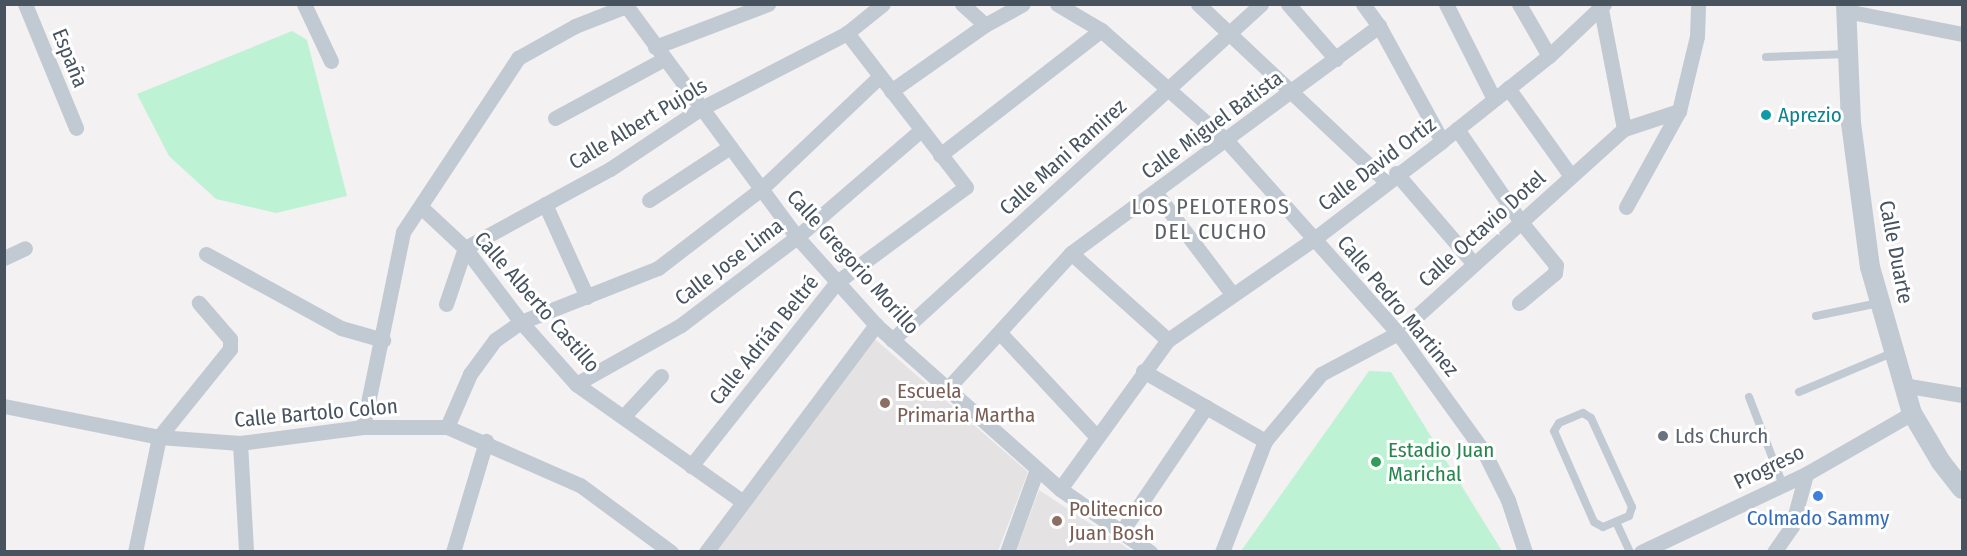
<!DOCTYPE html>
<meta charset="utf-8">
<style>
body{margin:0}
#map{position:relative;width:1967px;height:556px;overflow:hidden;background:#f3f1f1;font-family:"Fira Sans Condensed",sans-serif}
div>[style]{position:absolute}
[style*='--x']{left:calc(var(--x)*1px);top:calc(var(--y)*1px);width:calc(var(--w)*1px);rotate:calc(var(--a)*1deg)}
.education>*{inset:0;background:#e4e2e3}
.green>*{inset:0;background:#bef2d4}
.service>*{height:8px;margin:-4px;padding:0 4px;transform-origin:4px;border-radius:4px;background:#c1cad3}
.minor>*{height:15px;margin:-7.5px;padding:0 7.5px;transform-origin:7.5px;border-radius:7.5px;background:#c1cad3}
.tertiary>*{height:20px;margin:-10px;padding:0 10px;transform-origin:10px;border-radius:10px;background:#c1cad3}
.dots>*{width:16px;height:16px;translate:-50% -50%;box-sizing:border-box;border:3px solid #fff;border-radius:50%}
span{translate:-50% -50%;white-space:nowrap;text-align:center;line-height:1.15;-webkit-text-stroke:6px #fff;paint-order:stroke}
.street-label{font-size:21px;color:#47535f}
.culture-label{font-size:21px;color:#0d838f}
.left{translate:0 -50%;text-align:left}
.education-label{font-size:21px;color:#785e54}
.worship-label{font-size:21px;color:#5b616d}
.leisure-label{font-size:21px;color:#27864d}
.shop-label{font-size:21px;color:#366cbe}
.neighbourhood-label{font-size:22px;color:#5d6166;letter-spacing:1.5px}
.frame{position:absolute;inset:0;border:6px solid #47535f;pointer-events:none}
</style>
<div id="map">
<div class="education">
<i style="clip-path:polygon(869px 334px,1028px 472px,998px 551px,715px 552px,771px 479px)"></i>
<i style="clip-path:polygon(1039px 490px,1132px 551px,1016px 551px)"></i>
</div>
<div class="green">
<i style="clip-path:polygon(292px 31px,307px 40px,347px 196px,276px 213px,216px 199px,169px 156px,137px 94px)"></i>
<i style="clip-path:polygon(1369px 371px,1391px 372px,1502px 551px,1241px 551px)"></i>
</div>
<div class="service">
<i style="--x:1766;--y:57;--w:82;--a:-2.1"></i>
<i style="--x:1816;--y:316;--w:64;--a:-11.7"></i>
<i style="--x:1799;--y:392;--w:103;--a:-22.8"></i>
<i style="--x:1749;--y:397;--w:94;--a:68.9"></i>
<i style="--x:1583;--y:413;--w:9;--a:32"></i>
<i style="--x:1591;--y:418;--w:98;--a:65.3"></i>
<i style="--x:1632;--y:507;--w:9;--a:108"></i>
<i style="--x:1629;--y:516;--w:28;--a:157"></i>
<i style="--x:1603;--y:527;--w:10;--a:-151"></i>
<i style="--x:1594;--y:522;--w:99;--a:-113.7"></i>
<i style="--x:1554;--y:431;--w:9;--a:-58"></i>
<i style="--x:1559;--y:423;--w:26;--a:-23"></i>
<i style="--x:1616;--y:522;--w:33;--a:65"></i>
</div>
<div class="minor">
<i style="--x:25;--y:4;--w:134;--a:67.6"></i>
<i style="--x:304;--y:4;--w:63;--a:64.7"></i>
<i style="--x:625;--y:4;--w:290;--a:53.6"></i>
<i style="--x:797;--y:237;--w:118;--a:48.1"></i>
<i style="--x:876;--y:325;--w:246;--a:41.7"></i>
<i style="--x:1060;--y:489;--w:110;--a:35"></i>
<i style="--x:962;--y:4;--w:31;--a:42"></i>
<i style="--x:1057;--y:4;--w:51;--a:30.6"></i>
<i style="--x:1101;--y:30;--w:168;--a:41.4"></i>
<i style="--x:1227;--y:141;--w:257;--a:48.3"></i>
<i style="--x:1398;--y:333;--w:147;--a:54.1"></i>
<i style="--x:1484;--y:452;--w:54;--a:63.4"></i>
<i style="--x:1508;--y:500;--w:55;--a:71.9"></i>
<i style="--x:1198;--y:4;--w:258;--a:43.3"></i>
<i style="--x:1288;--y:4;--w:73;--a:48.9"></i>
<i style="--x:1363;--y:4;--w:27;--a:54"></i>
<i style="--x:1379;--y:26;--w:131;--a:61.3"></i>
<i style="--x:1446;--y:4;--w:106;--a:63.2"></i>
<i style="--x:1519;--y:4;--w:60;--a:60"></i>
<i style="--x:1600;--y:4;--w:127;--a:79.1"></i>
<i style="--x:1846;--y:11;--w:118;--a:11.2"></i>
<i style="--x:655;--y:47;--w:121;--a:-20.8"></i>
<i style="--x:1508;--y:88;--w:108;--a:54.4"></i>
<i style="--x:891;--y:91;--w:115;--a:-35.1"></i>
<i style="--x:985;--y:25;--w:43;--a:-28.9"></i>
<i style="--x:555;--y:118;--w:124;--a:-28.4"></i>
<i style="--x:1457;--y:129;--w:113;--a:55.5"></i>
<i style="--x:1521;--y:222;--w:55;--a:50.9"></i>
<i style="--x:1556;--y:265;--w:8;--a:97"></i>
<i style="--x:1555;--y:273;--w:47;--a:140.2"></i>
<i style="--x:940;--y:155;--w:204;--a:-37.8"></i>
<i style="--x:1396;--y:173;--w:120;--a:49.4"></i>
<i style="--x:1155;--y:192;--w:129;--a:52.9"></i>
<i style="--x:649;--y:200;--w:97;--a:-33.2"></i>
<i style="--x:545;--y:204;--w:102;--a:65.7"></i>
<i style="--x:421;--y:207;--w:60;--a:43"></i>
<i style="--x:465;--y:248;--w:93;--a:52.9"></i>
<i style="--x:521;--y:322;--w:83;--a:48.4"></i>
<i style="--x:576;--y:384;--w:204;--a:35.2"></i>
<i style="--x:1626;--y:207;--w:110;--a:-61.1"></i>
<i style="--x:1679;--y:111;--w:77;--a:-76.5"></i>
<i style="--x:1697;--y:36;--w:32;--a:-88"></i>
<i style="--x:1071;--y:253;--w:130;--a:41.9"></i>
<i style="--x:206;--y:254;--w:154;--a:28.7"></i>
<i style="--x:341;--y:328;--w:44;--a:15.9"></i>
<i style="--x:4;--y:258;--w:23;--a:-25"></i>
<i style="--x:446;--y:304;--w:59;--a:-71.3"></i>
<i style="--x:465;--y:248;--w:165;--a:-28.6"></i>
<i style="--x:610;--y:169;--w:108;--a:-33.7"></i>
<i style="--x:700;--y:109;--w:165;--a:-27.3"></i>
<i style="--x:847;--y:33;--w:46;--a:-38.9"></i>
<i style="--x:1000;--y:333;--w:142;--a:47"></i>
<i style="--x:892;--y:340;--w:499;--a:-42.3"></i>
<i style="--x:1143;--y:371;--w:141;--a:29.8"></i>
<i style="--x:576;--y:384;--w:120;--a:-29.3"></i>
<i style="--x:681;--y:325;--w:146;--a:-37.2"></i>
<i style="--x:797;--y:237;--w:162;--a:-40.8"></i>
<i style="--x:1903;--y:385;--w:60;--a:9.6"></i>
<i style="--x:947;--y:389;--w:184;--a:-47.6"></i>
<i style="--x:1071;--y:253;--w:383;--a:-36.4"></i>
<i style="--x:4;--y:406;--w:158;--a:11.3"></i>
<i style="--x:159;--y:437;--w:81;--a:4.2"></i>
<i style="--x:240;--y:443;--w:124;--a:-7.4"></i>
<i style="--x:363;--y:427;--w:84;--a:0"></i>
<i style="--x:447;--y:427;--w:145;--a:23.6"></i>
<i style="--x:580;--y:485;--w:113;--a:36.4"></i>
<i style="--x:623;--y:417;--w:56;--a:-47.2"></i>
<i style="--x:363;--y:427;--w:199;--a:-78.4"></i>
<i style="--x:403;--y:232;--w:209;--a:-56.5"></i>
<i style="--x:518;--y:58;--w:65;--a:-29.3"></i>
<i style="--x:575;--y:26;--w:55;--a:-21.4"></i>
<i style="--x:447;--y:427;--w:58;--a:-66.5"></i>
<i style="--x:470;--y:374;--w:42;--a:-53.7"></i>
<i style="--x:495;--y:340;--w:32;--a:-35"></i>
<i style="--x:521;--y:322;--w:147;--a:-21.5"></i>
<i style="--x:658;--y:268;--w:130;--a:-37.5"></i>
<i style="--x:761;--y:189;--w:164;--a:-43.5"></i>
<i style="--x:240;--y:443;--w:109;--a:86.8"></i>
<i style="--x:691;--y:466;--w:235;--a:-51.6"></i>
<i style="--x:837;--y:282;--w:160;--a:-36.4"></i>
<i style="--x:966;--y:187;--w:195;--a:-127.7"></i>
<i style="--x:1060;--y:489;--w:184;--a:-54.1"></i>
<i style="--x:1168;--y:340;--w:178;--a:-34.7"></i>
<i style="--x:1314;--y:239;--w:161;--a:-37.4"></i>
<i style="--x:1442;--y:141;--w:137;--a:-38.5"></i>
<i style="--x:1549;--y:56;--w:76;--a:-43.4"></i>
<i style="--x:1122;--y:531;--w:150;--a:-55.9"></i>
<i style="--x:135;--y:552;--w:117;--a:-78.2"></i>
<i style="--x:159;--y:437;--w:113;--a:-51.1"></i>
<i style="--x:230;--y:349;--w:10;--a:-90"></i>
<i style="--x:230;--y:339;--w:48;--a:-130.7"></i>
<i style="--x:453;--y:552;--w:116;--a:-73.4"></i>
<i style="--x:706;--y:552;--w:284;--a:-53.2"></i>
<i style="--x:1007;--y:552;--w:88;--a:-70.1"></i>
<i style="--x:1222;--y:552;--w:119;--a:-68.8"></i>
<i style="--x:1265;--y:441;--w:87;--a:-50.1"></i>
<i style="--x:1321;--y:374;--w:87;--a:-28"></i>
<i style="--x:1398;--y:333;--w:304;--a:-42.1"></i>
<i style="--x:1624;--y:129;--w:58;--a:-18.1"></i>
<i style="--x:1641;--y:552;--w:183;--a:-25.3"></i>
<i style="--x:1806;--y:474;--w:122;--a:-29.9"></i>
<i style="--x:1774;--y:552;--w:32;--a:-55"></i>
<i style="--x:1792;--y:526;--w:54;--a:-74.9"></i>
</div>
<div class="tertiary">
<i style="--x:1846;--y:4;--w:119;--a:87.6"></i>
<i style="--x:1851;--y:123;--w:145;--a:82.5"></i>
<i style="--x:1870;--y:267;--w:152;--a:74"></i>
<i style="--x:1912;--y:413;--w:57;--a:59.4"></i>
<i style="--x:1941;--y:462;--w:34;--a:52"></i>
</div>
<div class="dots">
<i style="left:1766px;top:115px;background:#0f9aa8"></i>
<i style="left:885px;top:403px;background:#8d6e63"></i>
<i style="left:1663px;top:436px;background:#6b7280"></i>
<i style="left:1376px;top:462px;background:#2e9e5b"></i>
<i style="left:1818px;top:496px;background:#3f7fe0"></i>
<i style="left:1057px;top:521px;background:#8d6e63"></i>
</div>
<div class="street-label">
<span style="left:70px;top:58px;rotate:68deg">España</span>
<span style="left:638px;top:124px;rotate:-31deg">Calle Albert Pujols</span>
<span style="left:1212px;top:125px;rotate:-36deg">Calle Miguel Batista</span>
<span style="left:1063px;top:157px;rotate:-42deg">Calle Mani Ramirez</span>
<span style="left:1377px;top:164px;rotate:-37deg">Calle David Ortiz</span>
<span style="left:1482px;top:229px;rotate:-42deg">Calle Octavio Dotel</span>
<span style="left:1896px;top:252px;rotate:79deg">Calle Duarte</span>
<span style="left:729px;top:262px;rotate:-37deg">Calle Jose Lima</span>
<span style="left:853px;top:262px;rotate:48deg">Calle Gregorio Morillo</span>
<span style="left:537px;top:302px;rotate:49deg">Calle Alberto Castillo</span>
<span style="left:1398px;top:306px;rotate:50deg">Calle Pedro Martinez</span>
<span style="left:764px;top:340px;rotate:-51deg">Calle Adrián Beltré</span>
<span style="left:316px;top:413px;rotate:-5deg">Calle Bartolo Colon</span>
<span style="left:1769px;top:467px;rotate:-26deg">Progreso</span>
</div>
<div class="culture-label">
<span class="left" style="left:1778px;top:115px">Aprezio</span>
</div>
<div class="education-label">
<span class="left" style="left:897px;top:403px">Escuela<br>Primaria Martha</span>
<span class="left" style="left:1069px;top:521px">Politecnico<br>Juan Bosh</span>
</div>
<div class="worship-label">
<span class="left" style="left:1675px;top:436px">Lds Church</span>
</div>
<div class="leisure-label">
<span class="left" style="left:1388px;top:462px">Estadio Juan<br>Marichal</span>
</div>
<div class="shop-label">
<span style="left:1818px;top:518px">Colmado Sammy</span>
</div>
<div class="neighbourhood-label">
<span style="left:1211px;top:219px">LOS PELOTEROS<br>DEL CUCHO</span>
</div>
<div class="frame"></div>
</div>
